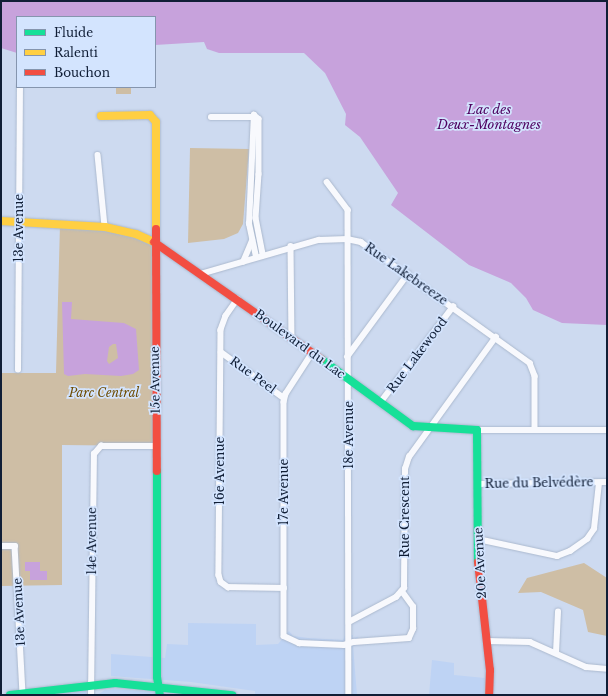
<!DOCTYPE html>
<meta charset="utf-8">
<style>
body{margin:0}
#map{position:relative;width:608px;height:696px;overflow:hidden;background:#cddaf0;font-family:"Libre Baskerville",serif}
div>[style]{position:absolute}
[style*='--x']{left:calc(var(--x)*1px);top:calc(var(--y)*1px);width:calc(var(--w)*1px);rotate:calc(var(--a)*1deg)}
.built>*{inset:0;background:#bed3f4}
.green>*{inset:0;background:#cebea5;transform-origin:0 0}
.water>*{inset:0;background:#c7a2dc}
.roads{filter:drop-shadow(0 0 1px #abb9ce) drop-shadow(0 0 1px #abb9ce)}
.street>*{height:5.5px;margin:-2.75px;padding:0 2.75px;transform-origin:2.75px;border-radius:2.75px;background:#f8f9fd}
.fast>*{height:8px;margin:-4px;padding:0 4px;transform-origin:4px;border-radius:4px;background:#16e098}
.slow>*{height:8px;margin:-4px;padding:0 4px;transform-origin:4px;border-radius:4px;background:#ffcf43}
.jam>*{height:8px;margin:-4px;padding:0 4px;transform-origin:4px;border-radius:4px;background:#f24e42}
span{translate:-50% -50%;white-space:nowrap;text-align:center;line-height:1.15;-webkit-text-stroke:3.5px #d3e4fe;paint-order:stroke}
.street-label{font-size:12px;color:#101e36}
.park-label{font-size:12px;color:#6d4b00;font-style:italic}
.water-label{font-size:13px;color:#4e005f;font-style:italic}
.frame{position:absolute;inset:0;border:2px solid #101e36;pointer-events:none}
.legend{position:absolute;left:16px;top:16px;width:140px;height:72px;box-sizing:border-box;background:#d3e4fe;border:1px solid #8595ae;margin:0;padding:5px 7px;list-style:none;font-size:12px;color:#101e36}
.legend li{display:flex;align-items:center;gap:8px;height:20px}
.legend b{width:20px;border:1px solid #8595ae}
</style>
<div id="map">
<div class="built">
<i style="clip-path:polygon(188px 623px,256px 624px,256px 645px,278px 644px,289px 631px,293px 636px,308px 638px,343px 640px,345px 635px,353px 635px,353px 638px,358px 637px,357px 645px,353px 646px,357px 695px,255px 695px,255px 691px,191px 682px,111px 676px,111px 654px,165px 658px,167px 644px,188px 645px)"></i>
<i style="clip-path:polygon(432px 660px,454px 663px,454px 675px,485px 678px,484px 695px,429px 695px)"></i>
<i style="clip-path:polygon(115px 689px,152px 692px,179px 695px,97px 695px,105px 690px)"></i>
<i style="clip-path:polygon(86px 691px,86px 695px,51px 695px)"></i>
</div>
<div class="green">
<i style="left:116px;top:87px;width:15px;height:7px"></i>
<i style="clip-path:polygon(190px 148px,249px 149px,243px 224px,238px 233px,224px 239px,188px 243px)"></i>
<i style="clip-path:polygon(60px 224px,119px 229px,154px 240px,156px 446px,62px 445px,62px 585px,1px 586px,1px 373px,56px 373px)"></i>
<i style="clip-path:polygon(584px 563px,607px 578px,607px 636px,588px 632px,583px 610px,541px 592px,518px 593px,527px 578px)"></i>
</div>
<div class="water">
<i style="clip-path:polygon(1px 1px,607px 1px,607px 325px,562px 323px,533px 310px,526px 298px,511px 283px,469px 265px,391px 205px,398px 193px,360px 137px,345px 125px,346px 114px,325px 73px,304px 53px,219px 53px,207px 49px,204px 42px,155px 45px,155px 17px,17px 17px,17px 53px,1px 48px)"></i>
<i style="clip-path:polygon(evenodd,62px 302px,72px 302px,71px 319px,124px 323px,136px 329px,139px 370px,133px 374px,121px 376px,85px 374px,68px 376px,64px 374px,62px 302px,113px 344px,116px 344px,118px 358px,109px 364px,107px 361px,109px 347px,113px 344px)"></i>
<i style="clip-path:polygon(40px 562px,40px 571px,47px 571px,47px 580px,30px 580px,30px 571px,25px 571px,25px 562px)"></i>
</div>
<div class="roads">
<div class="street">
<i style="--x:211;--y:117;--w:41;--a:0"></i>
<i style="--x:98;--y:155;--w:72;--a:84.4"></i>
<i style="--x:327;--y:182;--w:35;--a:53"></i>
<i style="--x:348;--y:210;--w:485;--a:89.9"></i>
<i style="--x:291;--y:246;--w:93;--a:89.4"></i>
<i style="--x:256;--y:257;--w:34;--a:-102"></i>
<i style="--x:249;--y:224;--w:109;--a:-87.4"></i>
<i style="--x:254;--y:115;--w:6;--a:39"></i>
<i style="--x:259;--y:119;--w:55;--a:90"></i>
<i style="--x:259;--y:174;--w:44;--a:93.9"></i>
<i style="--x:256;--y:218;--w:38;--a:79"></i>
<i style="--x:243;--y:262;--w:23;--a:-67"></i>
<i style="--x:201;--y:274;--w:123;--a:-16.1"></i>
<i style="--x:319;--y:240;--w:28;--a:-2"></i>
<i style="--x:347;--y:239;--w:14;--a:12"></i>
<i style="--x:361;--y:242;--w:208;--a:35.6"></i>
<i style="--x:530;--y:363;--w:14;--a:69"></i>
<i style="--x:535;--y:376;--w:53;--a:90"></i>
<i style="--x:238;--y:299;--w:21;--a:125"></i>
<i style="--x:226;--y:316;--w:15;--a:110"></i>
<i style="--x:221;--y:330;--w:245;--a:90.5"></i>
<i style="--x:219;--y:575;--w:7;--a:74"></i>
<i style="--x:221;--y:582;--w:9;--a:36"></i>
<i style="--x:228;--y:587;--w:56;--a:1"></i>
<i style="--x:221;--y:352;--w:78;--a:36.1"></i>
<i style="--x:312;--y:354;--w:48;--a:123"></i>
<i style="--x:286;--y:394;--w:8;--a:104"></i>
<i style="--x:284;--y:402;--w:234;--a:90"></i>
<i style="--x:284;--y:636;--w:17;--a:25"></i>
<i style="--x:299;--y:643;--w:45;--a:2.5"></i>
<i style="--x:344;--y:645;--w:10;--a:-17"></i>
<i style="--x:354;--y:642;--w:55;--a:-4.2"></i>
<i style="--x:409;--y:638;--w:10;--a:-66"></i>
<i style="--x:413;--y:629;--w:22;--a:-90"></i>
<i style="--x:413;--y:607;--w:19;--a:-126"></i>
<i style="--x:347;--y:357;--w:103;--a:-53.7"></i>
<i style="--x:18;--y:370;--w:283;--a:-89.6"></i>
<i style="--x:380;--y:403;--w:121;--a:-52.8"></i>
<i style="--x:477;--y:430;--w:130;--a:0"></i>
<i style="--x:478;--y:484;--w:129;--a:-0.9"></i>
<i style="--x:478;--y:539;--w:81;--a:12.1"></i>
<i style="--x:557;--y:556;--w:14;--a:-21"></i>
<i style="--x:570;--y:551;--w:21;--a:-35"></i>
<i style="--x:587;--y:539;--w:12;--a:-55"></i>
<i style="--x:594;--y:529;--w:46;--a:-83.8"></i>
<i style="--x:1;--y:546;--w:14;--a:0"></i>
<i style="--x:15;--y:546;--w:147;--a:86.9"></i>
<i style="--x:349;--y:622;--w:53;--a:-28"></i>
<i style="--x:396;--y:597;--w:12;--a:-48"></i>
<i style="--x:404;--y:588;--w:119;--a:-89.5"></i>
<i style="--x:405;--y:469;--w:13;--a:-72"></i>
<i style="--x:409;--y:457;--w:148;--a:-54.1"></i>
<i style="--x:487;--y:641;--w:43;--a:1.3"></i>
<i style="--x:530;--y:642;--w:61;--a:24.1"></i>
<i style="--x:586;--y:667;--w:21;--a:5"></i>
<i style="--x:556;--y:653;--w:41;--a:-87.2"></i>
<i style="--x:91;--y:695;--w:241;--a:-89.3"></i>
<i style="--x:94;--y:454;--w:11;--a:-49"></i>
<i style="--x:101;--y:446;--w:55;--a:0"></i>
</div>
<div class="fast">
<i style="--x:321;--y:359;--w:114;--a:36.1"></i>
<i style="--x:413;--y:426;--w:64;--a:3.6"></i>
<i style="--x:477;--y:430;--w:132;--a:89.6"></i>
<i style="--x:157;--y:471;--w:206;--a:90"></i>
<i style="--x:157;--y:677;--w:18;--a:81"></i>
<i style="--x:10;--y:695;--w:106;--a:-6.5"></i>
<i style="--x:115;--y:683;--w:118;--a:5.9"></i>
</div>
<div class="slow">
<i style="--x:101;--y:116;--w:49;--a:-1.2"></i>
<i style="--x:150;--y:115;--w:9;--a:49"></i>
<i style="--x:156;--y:122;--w:107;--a:90"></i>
<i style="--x:1;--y:221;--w:104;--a:3.3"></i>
<i style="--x:105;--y:227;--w:32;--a:13"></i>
<i style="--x:136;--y:234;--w:20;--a:24"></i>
</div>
<div class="jam">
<i style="--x:156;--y:229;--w:242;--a:89.8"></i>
<i style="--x:154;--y:242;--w:204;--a:35"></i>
<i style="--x:478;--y:562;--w:109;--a:83.7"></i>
<i style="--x:490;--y:670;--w:25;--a:92"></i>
</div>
</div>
<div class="street-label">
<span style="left:19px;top:228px;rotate:-90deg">13e Avenue</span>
<span style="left:406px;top:274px;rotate:35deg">Rue Lakebreeze</span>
<span style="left:300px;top:344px;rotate:36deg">Boulevard du Lac</span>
<span style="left:417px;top:355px;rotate:-53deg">Rue Lakewood</span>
<span style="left:253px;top:375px;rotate:36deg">Rue Peel</span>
<span style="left:155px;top:380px;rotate:-91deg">15e Avenue</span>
<span style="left:349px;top:435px;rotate:-90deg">18e Avenue</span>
<span style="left:220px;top:471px;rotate:-90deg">16e Avenue</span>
<span style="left:539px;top:483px;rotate:-1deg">Rue du Belvédère</span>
<span style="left:284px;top:492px;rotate:-90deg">17e Avenue</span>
<span style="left:405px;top:517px;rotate:-90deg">Rue Crescent</span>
<span style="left:92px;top:541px;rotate:-90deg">14e Avenue</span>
<span style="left:480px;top:563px;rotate:-93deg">20e Avenue</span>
<span style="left:19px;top:612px;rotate:-93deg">13e Avenue</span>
</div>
<div class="park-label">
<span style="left:104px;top:393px">Parc Central</span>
</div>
<div class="water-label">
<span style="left:489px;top:118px">Lac des<br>Deux-Montagnes</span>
</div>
<div class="frame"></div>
<ul class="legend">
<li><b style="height:5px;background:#16e098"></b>Fluide</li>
<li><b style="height:5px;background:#ffcf43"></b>Ralenti</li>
<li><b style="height:5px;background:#f24e42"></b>Bouchon</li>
</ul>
</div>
